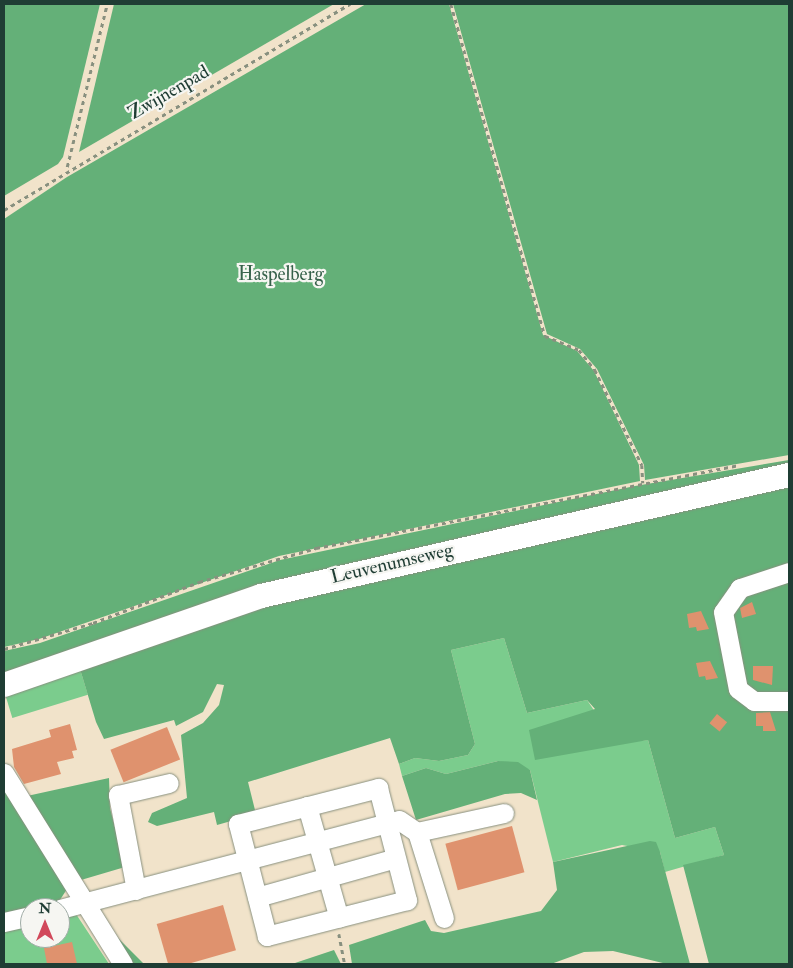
<!DOCTYPE html>
<style>
body{margin:0}
#map{position:relative;width:793px;height:968px;overflow:hidden;background:#f1e3ca;font-family:"IM FELL Double Pica",serif}
div>[style]{position:absolute}
[style*='--x']{left:calc(var(--x)*1px);top:calc(var(--y)*1px);width:calc(var(--w)*1px);rotate:calc(var(--a)*1deg)}
.green>*{inset:0;background:#7bcc8d;transform-origin:0 0}
.forest>*{inset:0;background:#64b078}
.building>*{inset:0;background:#df926e;transform-origin:0 0}
.path>*{height:2.5px;margin-top:-1.25px;transform-origin:0;background:repeating-linear-gradient(90deg,#88907f 0 4px,transparent 0 8px)}
.roads{filter:drop-shadow(0 0 1px #88907f) drop-shadow(0 0 1px #88907f)}
.minor>*{height:19px;margin:-9.5px;padding:0 9.5px;transform-origin:9.5px;border-radius:9.5px;background:#fff}
.major>*{height:24px;margin:-12px;padding:0 12px;transform-origin:12px;border-radius:12px;background:#fff}
span{translate:-50% -50%;white-space:nowrap;text-align:center;line-height:1.15;-webkit-text-stroke:4.5px #f6f6f2;paint-order:stroke}
.street-label{font-size:19px;color:#1f3d34}
.park-label{font-size:19px;color:#36614a}
.frame{position:absolute;inset:0;border:5px solid #1f3d34;pointer-events:none}
.north{position:absolute;left:20px;top:898px;width:50px;height:50px;box-sizing:border-box;background:#f6f6f2;border:1px solid #a0aca6;border-radius:50%;rotate:0deg;font-size:14px;font-weight:700;line-height:20px;text-align:center;color:#1f3d34}
.north::after{content:'';display:block;margin:auto;width:18px;height:22px;background:#d1495b;clip-path:polygon(50% 0,100% 100%,50% 72%,0 100%)}
</style>
<div id="map">
<div class="green">
<i style="clip-path:polygon(504px 638px,527px 713px,587px 700px,616px 743px,648px 740px,675px 838px,715px 827px,724px 855px,665px 872px,660px 852px,622px 845px,553px 862px,530px 770px,498px 761px,446px 774px,426px 768px,402px 776px,399px 764px,415px 758px,439px 761px,468px 755px,475px 744px,451px 650px)"></i>
<i style="left:80px;top:669px;width:27px;height:79px;rotate:73deg"></i>
<i style="clip-path:polygon(76px 914px,109px 964px,4px 964px,4px 930px,30px 924px,30px 938px,60px 938px,60px 917px)"></i>
</div>
<div class="forest">
<i style="clip-path:polygon(4px 4px,100px 4px,63px 157px,58px 164px,4px 196px)"></i>
<i style="clip-path:polygon(114px 4px,334px 4px,79px 152px)"></i>
<i style="clip-path:polygon(366px 4px,449px 4px,543px 335px,577px 351px,594px 371px,639px 465px,640px 481px,279px 556px,39px 639px,4px 647px,4px 219px,67px 177px)"></i>
<i style="clip-path:polygon(453px 4px,789px 4px,789px 455px,645px 480px,644px 465px,597px 369px,580px 349px,547px 334px)"></i>
<i style="clip-path:polygon(789px 460px,789px 469px,699px 486px,4px 678px,4px 651px,40px 643px,280px 560px,635px 486px)"></i>
<i style="clip-path:polygon(789px 482px,789px 569px,728px 593px,734px 690px,789px 704px,789px 964px,709px 964px,683px 865px,724px 855px,715px 827px,675px 838px,648px 740px,535px 760px,529px 730px,595px 709px,587px 700px,527px 713px,504px 638px,451px 650px,475px 744px,468px 755px,439px 761px,415px 758px,399px 764px,390px 738px,248px 782px,256px 814px,217px 825px,214px 812px,157px 826px,148px 822px,152px 813px,187px 798px,181px 735px,203px 723px,219px 705px,224px 685px,217px 684px,203px 712px,176px 726px,174px 720px,104px 739px,96px 722px,80px 669px,225px 615px)"></i>
<i style="clip-path:polygon(789px 575px,789px 698px,746px 695px,726px 618px,732px 597px)"></i>
<i style="clip-path:polygon(498px 761px,518px 762px,530px 770px,537px 800px,521px 793px,505px 794px,416px 820px,402px 776px,426px 768px,446px 774px)"></i>
<i style="clip-path:polygon(109px 778px,110px 808px,125px 867px,81px 880px,27px 796px)"></i>
<i style="clip-path:polygon(4px 787px,67px 889px,58px 903px,4px 914px)"></i>
<i style="clip-path:polygon(650px 841px,656px 842px,660px 852px,690px 964px,667px 964px,613px 951px,584px 952px,551px 964px,352px 964px,349px 945px,425px 920px,431px 931px,444px 933px,541px 911px,557px 890px,553px 862px)"></i>
<i style="clip-path:polygon(116px 936px,144px 964px,128px 964px)"></i>
<i style="clip-path:polygon(334px 950px,341px 964px,292px 964px)"></i>
</div>
<div class="building">
<i style="clip-path:polygon(752px 602px,756px 614px,742px 618px,740px 608px)"></i>
<i style="clip-path:polygon(701px 611px,709px 629px,697px 631px,696px 627px,689px 628px,687px 614px)"></i>
<i style="clip-path:polygon(710px 661px,718px 678px,706px 680px,705px 676px,699px 677px,696px 663px)"></i>
<i style="clip-path:polygon(753px 666px,773px 666px,772px 685px,753px 680px)"></i>
<i style="clip-path:polygon(770px 712px,776px 731px,763px 731px,763px 726px,756px 726px,756px 713px)"></i>
<i style="left:717px;top:714px;width:13px;height:12px;rotate:39deg"></i>
<i style="clip-path:polygon(70px 724px,77px 750px,72px 751px,74px 758px,57px 762px,61px 774px,24px 784px,14px 767px,12px 749px,51px 737px,49px 730px)"></i>
<i style="left:167px;top:727px;width:35px;height:61px;rotate:68deg"></i>
<i style="left:512px;top:826px;width:48px;height:69px;rotate:75deg"></i>
<i style="left:223px;top:905px;width:47px;height:69px;rotate:74deg"></i>
<i style="clip-path:polygon(72px 942px,77px 964px,47px 964px,44px 948px)"></i>
</div>
<div class="path">
<i style="--x:451;--y:4;--w:345;--a:74.2"></i>
<i style="--x:545;--y:336;--w:37;--a:22"></i>
<i style="--x:579;--y:350;--w:26;--a:51"></i>
<i style="--x:595;--y:370;--w:106;--a:63.7"></i>
<i style="--x:642;--y:465;--w:18;--a:87"></i>
<i style="--x:67;--y:167;--w:168;--a:-76.2"></i>
<i style="--x:4;--y:210;--w:403;--a:-30.8"></i>
<i style="--x:4;--y:649;--w:93;--a:-16.3"></i>
<i style="--x:93;--y:623;--w:114;--a:-21.1"></i>
<i style="--x:199;--y:582;--w:122;--a:-16.2"></i>
<i style="--x:316;--y:548;--w:430;--a:-11.1"></i>
<i style="--x:339;--y:934;--w:31;--a:79"></i>
</div>
<div class="roads">
<div class="minor">
<i style="--x:789;--y:572;--w:52;--a:161.9"></i>
<i style="--x:740;--y:588;--w:29;--a:125"></i>
<i style="--x:723;--y:612;--w:78;--a:79"></i>
<i style="--x:738;--y:689;--w:20;--a:37"></i>
<i style="--x:754;--y:701;--w:35;--a:0"></i>
<i style="--x:4;--y:773;--w:225;--a:58.1"></i>
<i style="--x:378;--y:788;--w:116;--a:75.5"></i>
<i style="--x:407;--y:900;--w:145;--a:165.6"></i>
<i style="--x:267;--y:936;--w:116;--a:-104.5"></i>
<i style="--x:238;--y:824;--w:145;--a:-14.4"></i>
<i style="--x:307;--y:806;--w:116;--a:74.1"></i>
<i style="--x:417;--y:832;--w:89;--a:-12.3"></i>
<i style="--x:136;--y:890;--w:97;--a:-100.7"></i>
<i style="--x:118;--y:795;--w:52;--a:-13.2"></i>
<i style="--x:257;--y:897;--w:144;--a:-15.7"></i>
<i style="--x:60;--y:909;--w:350;--a:-14.7"></i>
<i style="--x:399;--y:820;--w:22;--a:34"></i>
<i style="--x:417;--y:832;--w:90;--a:72.6"></i>
<i style="--x:4;--y:922;--w:27;--a:-13"></i>
</div>
<div class="major">
<i style="--x:4;--y:685;--w:272;--a:-19.1"></i>
<i style="--x:261;--y:596;--w:542;--a:-12.91"></i>
</div>
</div>
<div class="street-label">
<span style="left:169px;top:93px;rotate:-30deg">Zwijnenpad</span>
<span style="left:392px;top:564px;rotate:-13deg">Leuvenumseweg</span>
</div>
<div class="park-label">
<span style="left:281px;top:275px">Haspelberg</span>
</div>
<div class="frame"></div>
<div class="north">N</div>
</div>
